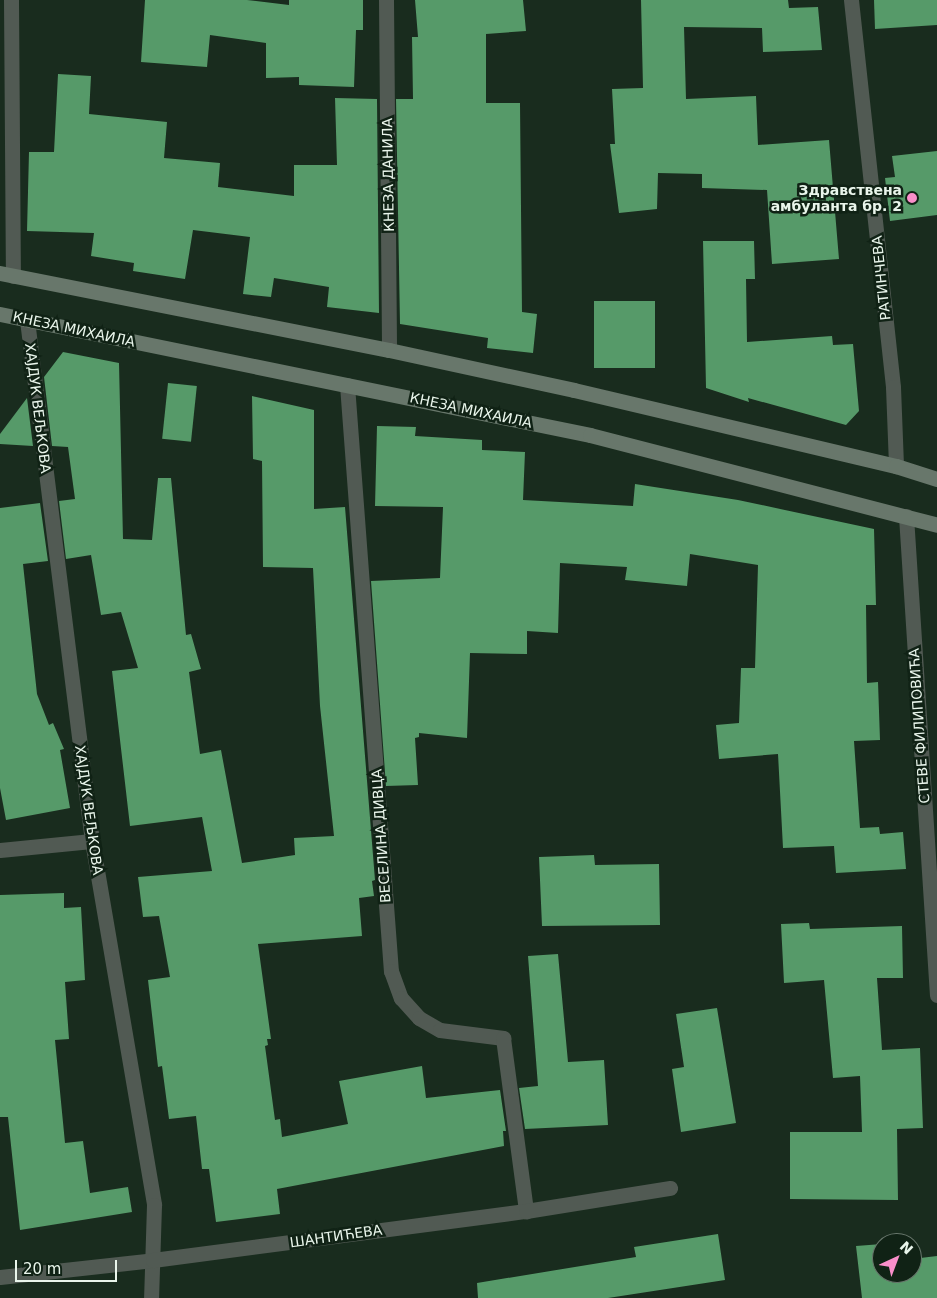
<!DOCTYPE html>
<meta charset="utf-8">
<style>
body{margin:0}
#map{position:relative;width:937px;height:1298px;overflow:hidden;background:#192c1e;font-family:"DejaVu Sans",sans-serif}
div>[style]{position:absolute}
[style*='--x']{left:calc(var(--x)*1px);top:calc(var(--y)*1px);width:calc(var(--w)*1px);rotate:calc(var(--a)*1deg)}
.building>*{inset:0;background:#569a69;transform-origin:0 0}
.minor>*{height:15px;margin:-7.5px;padding:0 7.5px;transform-origin:7.5px;border-radius:7.5px;background:#515a53}
.secondary>*{height:15px;margin:-7.5px;padding:0 7.5px;transform-origin:7.5px;border-radius:7.5px;background:#68776b}
.dots>*{width:14px;height:14px;translate:-50% -50%;box-sizing:border-box;border:2px solid #102215;border-radius:50%}
span{translate:-50% -50%;white-space:nowrap;text-align:center;line-height:1.15;-webkit-text-stroke:5px #102215;paint-order:stroke}
.street-label{font-size:14px;color:#e9f5eb}
.poi-label{font-size:14px;color:#e9f5eb;font-weight:700}
.right{translate:-100% -50%;text-align:right}
.north{position:absolute;left:872px;top:1233px;width:50px;height:50px;box-sizing:border-box;background:#102215;border:1px solid #67766b;border-radius:50%;rotate:43deg;font-size:14px;font-weight:700;line-height:20px;text-align:center;color:#e9f5eb}
.north::after{content:'';display:block;margin:auto;width:18px;height:22px;background:#f98fca;clip-path:polygon(50% 0,100% 100%,50% 72%,0 100%)}
.scale{position:absolute;left:15px;top:1260px;width:102px;height:22px;box-sizing:border-box;border:2px solid #e9f5eb;border-top:0;padding-left:6px;font-size:15px;line-height:18px;white-space:nowrap;color:#e9f5eb;-webkit-text-stroke:4px #102215;paint-order:stroke}
</style>
<div id="map">
<div class="building">
<i style="clip-path:polygon(145px 0,247px 0,289px 5px,289px 0,363px 0,363px 30px,356px 30px,354px 87px,299px 85px,299px 77px,266px 78px,266px 43px,210px 35px,207px 67px,141px 62px)"></i>
<i style="clip-path:polygon(415px 0,523px 0,526px 31px,486px 34px,486px 103px,520px 103px,522px 312px,537px 314px,533px 353px,487px 348px,488px 338px,400px 324px,396px 99px,413px 99px,412px 37px,418px 37px)"></i>
<i style="clip-path:polygon(641px 0,788px 0,789px 8px,818px 7px,822px 50px,763px 52px,762px 28px,684px 27px,686px 99px,756px 96px,758px 145px,829px 140px,839px 259px,772px 264px,767px 190px,702px 188px,702px 174px,658px 173px,657px 209px,619px 213px,610px 144px,615px 144px,612px 89px,643px 88px)"></i>
<i style="clip-path:polygon(874px 0,937px 0,937px 25px,875px 29px)"></i>
<i style="clip-path:polygon(58px 74px,91px 76px,89px 114px,167px 122px,164px 158px,220px 163px,218px 187px,294px 196px,294px 165px,337px 165px,335px 98px,377px 99px,379px 313px,327px 307px,329px 287px,274px 278px,271px 297px,243px 294px,250px 237px,193px 230px,185px 279px,133px 271px,134px 263px,91px 256px,94px 233px,27px 231px,29px 152px,54px 152px)"></i>
<i style="clip-path:polygon(937px 151px,937px 215px,890px 221px,885px 178px,895px 177px,892px 156px)"></i>
<i style="clip-path:polygon(703px 241px,754px 241px,755px 279px,746px 279px,747px 342px,832px 336px,833px 345px,853px 344px,859px 411px,846px 425px,748px 398px,749px 402px,706px 388px)"></i>
<i style="left:594px;top:301px;width:61px;height:67px"></i>
<i style="clip-path:polygon(63px 352px,119px 363px,123px 539px,152px 540px,158px 478px,171px 478px,186px 635px,191px 634px,201px 669px,189px 672px,200px 754px,221px 750px,242px 863px,295px 855px,294px 838px,334px 836px,320px 706px,313px 568px,263px 567px,262px 461px,253px 459px,252px 396px,314px 410px,314px 509px,345px 507px,375px 880px,372px 881px,374px 896px,359px 898px,362px 936px,258px 944px,271px 1039px,267px 1039px,268px 1045px,265px 1046px,275px 1120px,280px 1119px,282px 1137px,348px 1124px,339px 1081px,422px 1066px,426px 1098px,500px 1090px,506px 1131px,503px 1131px,504px 1146px,277px 1189px,280px 1214px,216px 1222px,209px 1169px,202px 1169px,196px 1116px,169px 1119px,162px 1066px,158px 1067px,148px 980px,170px 977px,159px 916px,143px 917px,138px 877px,212px 871px,202px 817px,130px 826px,112px 671px,138px 668px,121px 612px,101px 615px,91px 555px,66px 559px,59px 501px,75px 499px,68px 447px,52px 446px,44px 377px)"></i>
<i style="left:168px;top:383px;width:29px;height:56px;rotate:6deg"></i>
<i style="clip-path:polygon(27px 398px,33px 446px,0 444px,0 434px)"></i>
<i style="clip-path:polygon(377px 426px,416px 427px,415px 436px,482px 440px,482px 450px,525px 452px,523px 500px,633px 506px,635px 484px,738px 500px,874px 529px,876px 605px,866px 605px,867px 683px,878px 682px,880px 740px,854px 741px,860px 828px,879px 827px,880px 834px,903px 832px,906px 869px,836px 873px,834px 846px,783px 848px,778px 754px,719px 759px,716px 725px,739px 723px,741px 668px,755px 668px,758px 565px,690px 554px,687px 586px,625px 580px,627px 567px,560px 563px,558px 633px,527px 631px,527px 654px,470px 653px,467px 738px,419px 733px,419px 737px,415px 738px,418px 785px,386px 786px,371px 581px,440px 578px,443px 507px,375px 506px)"></i>
<i style="clip-path:polygon(40px 503px,48px 561px,23px 564px,37px 694px,49px 725px,53px 723px,64px 749px,60px 750px,70px 808px,6px 820px,0 788px,0 508px)"></i>
<i style="clip-path:polygon(594px 855px,595px 865px,659px 864px,660px 925px,542px 926px,539px 857px)"></i>
<i style="clip-path:polygon(64px 893px,64px 908px,81px 907px,85px 980px,65px 982px,69px 1039px,55px 1040px,65px 1143px,83px 1141px,90px 1193px,128px 1187px,132px 1212px,20px 1230px,8px 1117px,0 1117px,0 895px)"></i>
<i style="clip-path:polygon(809px 923px,810px 929px,902px 926px,903px 978px,877px 978px,882px 1050px,920px 1048px,923px 1128px,897px 1129px,898px 1200px,790px 1199px,790px 1132px,862px 1132px,860px 1076px,833px 1078px,824px 980px,784px 983px,781px 924px)"></i>
<i style="clip-path:polygon(558px 954px,568px 1062px,604px 1060px,608px 1125px,525px 1129px,519px 1088px,538px 1086px,528px 956px)"></i>
<i style="clip-path:polygon(717px 1008px,736px 1123px,681px 1132px,672px 1069px,684px 1067px,676px 1014px)"></i>
<i style="clip-path:polygon(718px 1234px,725px 1280px,608px 1298px,478px 1298px,477px 1283px,636px 1257px,634px 1247px)"></i>
<i style="clip-path:polygon(882px 1244px,882px 1273px,912px 1273px,912px 1259px,937px 1256px,937px 1298px,862px 1298px,856px 1246px)"></i>
</div>
<div class="minor">
<i style="--x:11;--y:0;--w:276;--a:89.6"></i>
<i style="--x:386;--y:0;--w:350;--a:89.5"></i>
<i style="--x:851;--y:0;--w:389;--a:83.8"></i>
<i style="--x:893;--y:387;--w:79;--a:87.8"></i>
<i style="--x:27;--y:320;--w:525;--a:82.89"></i>
<i style="--x:92;--y:841;--w:369;--a:80.3"></i>
<i style="--x:154;--y:1205;--w:93;--a:91.8"></i>
<i style="--x:347;--y:385;--w:588;--a:85.71"></i>
<i style="--x:391;--y:971;--w:29;--a:70"></i>
<i style="--x:401;--y:998;--w:27;--a:48"></i>
<i style="--x:419;--y:1018;--w:24;--a:30"></i>
<i style="--x:440;--y:1030;--w:64;--a:7.2"></i>
<i style="--x:503;--y:1038;--w:175;--a:82.4"></i>
<i style="--x:906;--y:516;--w:480;--a:86.3"></i>
<i style="--x:0;--y:850;--w:92;--a:-5.6"></i>
<i style="--x:0;--y:1277;--w:154;--a:-6.3"></i>
<i style="--x:153;--y:1260;--w:376;--a:-7.5"></i>
<i style="--x:526;--y:1211;--w:146;--a:-9.1"></i>
</div>
<div class="secondary">
<i style="--x:0;--y:273;--w:397;--a:11.2"></i>
<i style="--x:389;--y:350;--w:189;--a:12.2"></i>
<i style="--x:574;--y:390;--w:331;--a:13.3"></i>
<i style="--x:896;--y:466;--w:43;--a:17.6"></i>
<i style="--x:0;--y:314;--w:602;--a:11.59"></i>
<i style="--x:590;--y:435;--w:358;--a:14.5"></i>
</div>
<div class="dots">
<i style="left:912px;top:198px;background:#f98fca"></i>
</div>
<div class="street-label">
<span style="left:388px;top:175px;rotate:-91deg">КНЕЗА ДАНИЛА</span>
<span style="left:881px;top:278px;rotate:-96deg">РАТИНЧЕВА</span>
<span style="left:74px;top:329px;rotate:12deg">КНЕЗА МИХАИЛА</span>
<span style="left:38px;top:408px;rotate:83deg">ХАЈДУК ВЕЉКОВА</span>
<span style="left:471px;top:410px;rotate:12deg">КНЕЗА МИХАИЛА</span>
<span style="left:919px;top:726px;rotate:-94deg">СТЕВЕ ФИЛИПОВИЋА</span>
<span style="left:89px;top:810px;rotate:82deg">ХАЈДУК ВЕЉКОВА</span>
<span style="left:381px;top:836px;rotate:-94deg">ВЕСЕЛИНА ДИВЦА</span>
<span style="left:336px;top:1236px;rotate:-8deg">ШАНТИЋЕВА</span>
</div>
<div class="poi-label">
<span class="right" style="left:902px;top:198px">Здравствена<br>амбуланта бр. 2</span>
</div>
<div class="north">N</div>
<div class="scale">20 m</div>
</div>
